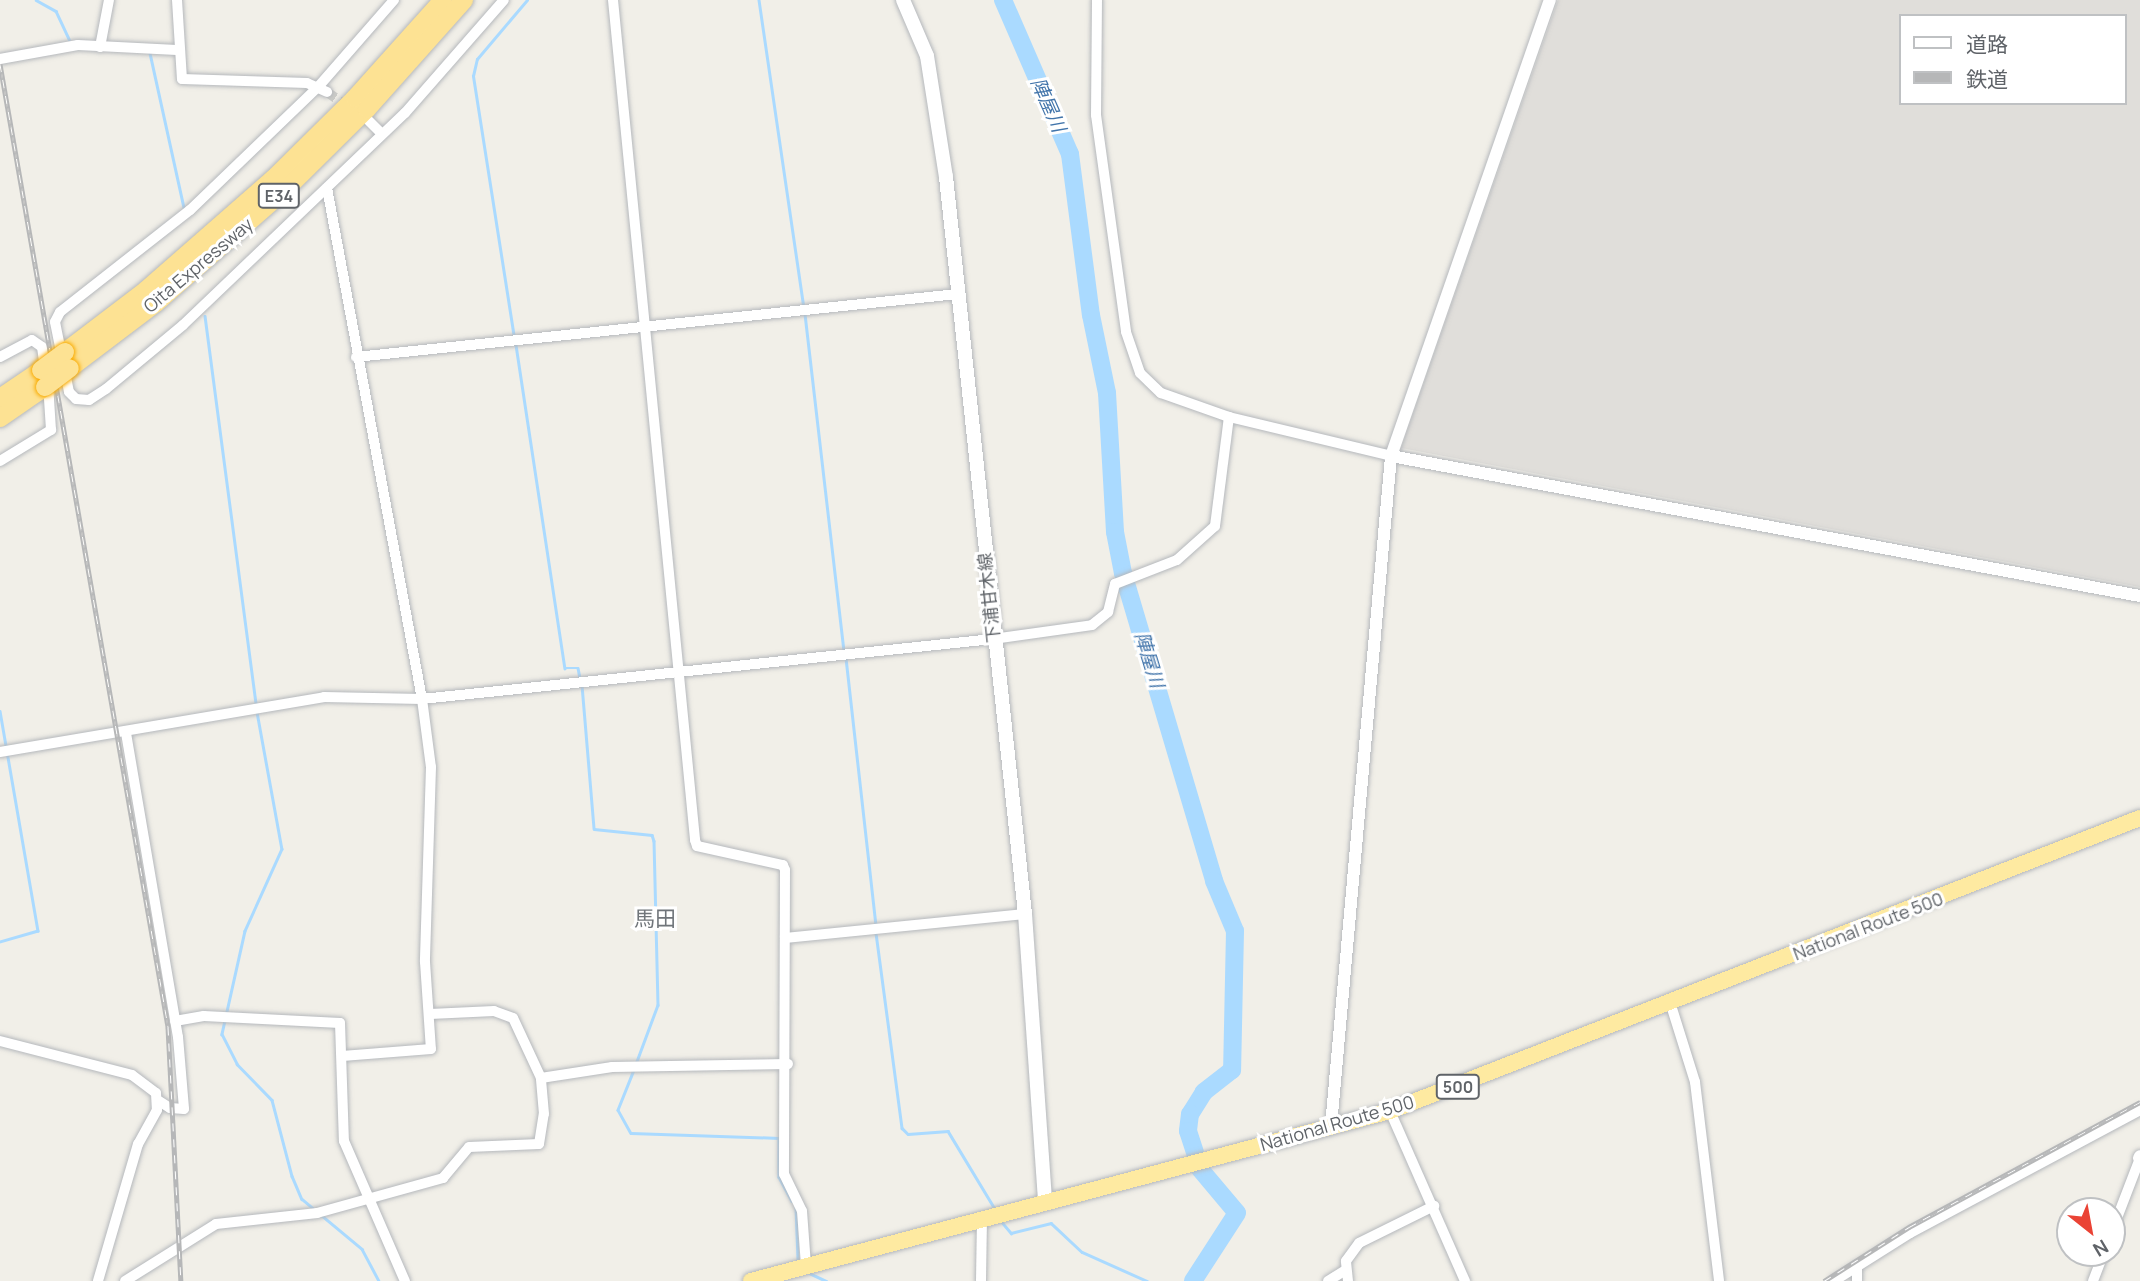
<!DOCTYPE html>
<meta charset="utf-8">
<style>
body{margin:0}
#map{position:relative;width:2140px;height:1281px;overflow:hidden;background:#f1efe8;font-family:Manrope,"Noto Sans JP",sans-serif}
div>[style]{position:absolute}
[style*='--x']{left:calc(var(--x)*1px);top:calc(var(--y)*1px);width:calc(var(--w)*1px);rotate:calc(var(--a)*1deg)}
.industrial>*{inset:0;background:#e0deda}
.stream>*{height:2.5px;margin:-1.25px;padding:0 1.25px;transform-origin:1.25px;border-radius:1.25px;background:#aadaff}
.river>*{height:18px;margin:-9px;padding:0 9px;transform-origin:9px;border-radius:9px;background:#aadaff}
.minor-tunnel>*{height:10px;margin-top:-5px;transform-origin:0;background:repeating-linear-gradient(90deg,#ccccc8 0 10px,transparent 0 15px)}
.roads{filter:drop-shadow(0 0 2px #b5b8bc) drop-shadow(0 0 2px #b5b8bc)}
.minor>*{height:10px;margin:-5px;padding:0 5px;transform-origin:5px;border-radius:5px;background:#fff}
.tertiary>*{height:12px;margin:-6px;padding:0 6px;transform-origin:6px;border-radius:6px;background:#fff}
.secondary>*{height:14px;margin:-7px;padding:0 7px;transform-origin:7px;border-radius:7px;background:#fff}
.trunk>*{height:16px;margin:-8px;padding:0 8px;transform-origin:8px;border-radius:8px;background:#feeaa1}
.motorway>*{height:18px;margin:-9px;padding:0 9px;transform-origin:9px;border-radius:9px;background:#fde293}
.rail>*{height:5px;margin-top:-2.5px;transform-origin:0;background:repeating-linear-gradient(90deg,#fff 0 8px,#b6b7b8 0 16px);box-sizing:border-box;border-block:2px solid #b6b7b8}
.bridges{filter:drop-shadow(0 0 2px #f9ab00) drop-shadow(0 0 2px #f9ab00)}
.motorway-bridge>*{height:18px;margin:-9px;padding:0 9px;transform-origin:9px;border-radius:9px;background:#fde293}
span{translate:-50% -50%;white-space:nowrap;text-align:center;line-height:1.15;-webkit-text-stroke:6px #fff;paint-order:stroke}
.shield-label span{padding:2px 5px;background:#fff;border:2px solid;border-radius:5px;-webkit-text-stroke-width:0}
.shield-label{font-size:16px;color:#5f6368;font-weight:700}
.street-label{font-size:18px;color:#5f6368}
.water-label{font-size:19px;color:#4174aa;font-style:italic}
.quarter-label{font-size:21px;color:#70757a}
.legend{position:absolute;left:1899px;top:14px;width:228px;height:91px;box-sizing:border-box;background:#fff;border:2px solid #bfc1c3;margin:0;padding:9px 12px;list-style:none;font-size:21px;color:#5f6368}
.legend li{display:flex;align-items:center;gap:14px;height:35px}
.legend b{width:35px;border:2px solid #bfc1c3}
.north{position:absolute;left:2056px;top:1197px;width:70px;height:70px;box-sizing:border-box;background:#fff;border:2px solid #bfc1c3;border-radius:50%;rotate:149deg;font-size:19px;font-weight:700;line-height:28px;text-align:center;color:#5f6368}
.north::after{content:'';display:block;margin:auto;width:24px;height:32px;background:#ea4335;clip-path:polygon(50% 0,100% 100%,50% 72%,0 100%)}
</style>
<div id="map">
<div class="industrial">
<i style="clip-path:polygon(evenodd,1558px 0,2140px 0,2140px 587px,1401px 448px,1558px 0,1900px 16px,2124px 16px,2124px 103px,1900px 103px,1900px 16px)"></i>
</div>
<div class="stream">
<i style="--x:36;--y:0;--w:23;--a:29"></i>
<i style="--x:56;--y:11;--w:31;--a:65"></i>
<i style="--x:759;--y:0;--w:311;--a:81.7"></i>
<i style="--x:150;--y:53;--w:158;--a:77.6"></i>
<i style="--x:805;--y:314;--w:340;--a:83.4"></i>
<i style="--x:205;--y:316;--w:393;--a:82.5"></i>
<i style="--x:514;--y:338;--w:265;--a:-98.9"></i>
<i style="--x:473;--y:76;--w:17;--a:-77"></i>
<i style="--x:477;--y:59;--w:77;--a:-49.7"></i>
<i style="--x:516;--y:345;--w:327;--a:81.4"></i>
<i style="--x:565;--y:668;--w:13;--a:0"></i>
<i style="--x:578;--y:668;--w:10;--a:79"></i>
<i style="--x:846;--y:658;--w:271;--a:83.6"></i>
<i style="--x:582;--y:685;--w:144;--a:85.2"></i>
<i style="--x:594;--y:829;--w:58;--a:5.9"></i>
<i style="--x:652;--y:835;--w:6;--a:72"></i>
<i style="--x:654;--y:841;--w:164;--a:88.6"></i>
<i style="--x:658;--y:1005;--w:63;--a:110.4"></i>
<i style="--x:0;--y:711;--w:223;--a:80.2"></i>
<i style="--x:38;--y:931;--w:40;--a:164"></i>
<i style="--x:257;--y:712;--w:139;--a:79.7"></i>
<i style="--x:282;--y:849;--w:90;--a:114.3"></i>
<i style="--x:245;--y:931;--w:106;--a:102.6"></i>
<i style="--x:222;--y:1034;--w:34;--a:63"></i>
<i style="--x:237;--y:1064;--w:50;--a:45.8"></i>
<i style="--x:272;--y:1100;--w:79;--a:75.3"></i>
<i style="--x:292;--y:1176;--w:25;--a:67"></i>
<i style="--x:302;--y:1199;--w:17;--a:40"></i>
<i style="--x:876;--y:933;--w:197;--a:82.4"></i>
<i style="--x:902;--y:1128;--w:8;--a:45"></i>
<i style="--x:908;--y:1134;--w:40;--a:-4.3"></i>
<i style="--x:948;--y:1131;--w:91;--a:58.9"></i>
<i style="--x:634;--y:1070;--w:43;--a:111.8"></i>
<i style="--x:618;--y:1110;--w:26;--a:61"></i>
<i style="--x:631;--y:1133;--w:148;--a:1.9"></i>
<i style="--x:779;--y:1138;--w:39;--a:90"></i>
<i style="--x:779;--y:1177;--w:27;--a:62"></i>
<i style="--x:796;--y:1207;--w:52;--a:87.8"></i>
<i style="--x:320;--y:1214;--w:55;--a:39.8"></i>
<i style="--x:362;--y:1249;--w:36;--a:62"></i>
<i style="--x:1001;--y:1221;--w:16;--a:50"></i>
<i style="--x:1011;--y:1233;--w:41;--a:-14"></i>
<i style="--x:1051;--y:1223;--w:42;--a:43.1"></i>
<i style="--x:1082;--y:1252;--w:71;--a:24"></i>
<i style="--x:809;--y:1273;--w:19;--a:25"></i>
</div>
<div class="river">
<i style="--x:1003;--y:0;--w:168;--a:66.5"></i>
<i style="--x:1070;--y:154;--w:162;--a:82.6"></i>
<i style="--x:1091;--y:315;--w:80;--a:78.4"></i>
<i style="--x:1107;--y:393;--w:139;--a:86.7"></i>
<i style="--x:1115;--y:532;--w:42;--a:79"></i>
<i style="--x:1123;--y:573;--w:321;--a:73.5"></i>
<i style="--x:1214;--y:881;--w:54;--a:67.2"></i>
<i style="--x:1235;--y:931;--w:139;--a:91.2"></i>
<i style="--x:1232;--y:1070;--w:36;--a:142"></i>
<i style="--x:1204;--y:1092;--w:26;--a:122"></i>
<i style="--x:1190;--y:1114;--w:17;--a:97"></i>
<i style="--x:1188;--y:1131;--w:40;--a:72"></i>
<i style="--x:1200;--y:1169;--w:57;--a:49.9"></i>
<i style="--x:1237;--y:1213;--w:81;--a:122.9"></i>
</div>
<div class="minor-tunnel">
<i style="--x:327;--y:92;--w:28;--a:35"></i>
</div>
<div class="roads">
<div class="minor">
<i style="--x:177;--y:0;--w:79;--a:86.4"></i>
<i style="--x:182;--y:79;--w:125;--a:1.8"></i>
<i style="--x:307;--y:83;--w:22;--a:24"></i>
<i style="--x:394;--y:0;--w:114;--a:131.1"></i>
<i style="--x:319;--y:86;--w:179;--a:136.1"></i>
<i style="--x:190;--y:210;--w:165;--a:141.9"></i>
<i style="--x:60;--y:312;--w:11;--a:117"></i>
<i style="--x:55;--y:322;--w:71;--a:78.7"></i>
<i style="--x:69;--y:392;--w:10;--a:45"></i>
<i style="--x:76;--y:399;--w:13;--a:4"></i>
<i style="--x:89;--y:400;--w:20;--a:-33"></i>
<i style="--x:106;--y:389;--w:100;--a:-39.7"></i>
<i style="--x:183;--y:325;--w:307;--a:-43.7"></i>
<i style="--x:405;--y:113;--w:150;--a:-48.8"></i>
<i style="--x:613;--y:0;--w:844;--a:84.42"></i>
<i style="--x:695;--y:840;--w:6;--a:72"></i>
<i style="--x:697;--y:846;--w:88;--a:12.5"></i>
<i style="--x:783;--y:865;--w:5;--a:68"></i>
<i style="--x:785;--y:870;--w:304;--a:90.2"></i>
<i style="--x:784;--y:1174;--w:41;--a:64.1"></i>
<i style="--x:802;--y:1211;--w:55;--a:85.8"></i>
<i style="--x:1097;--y:0;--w:115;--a:90.5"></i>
<i style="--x:1096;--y:115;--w:219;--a:82.1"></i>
<i style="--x:1126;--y:332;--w:43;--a:71.1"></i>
<i style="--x:1140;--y:373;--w:29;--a:44"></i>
<i style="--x:1161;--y:393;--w:72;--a:19.4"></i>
<i style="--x:1229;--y:417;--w:167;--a:13.5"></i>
<i style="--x:100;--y:47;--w:48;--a:-79.2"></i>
<i style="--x:0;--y:59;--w:79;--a:-10.2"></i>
<i style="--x:78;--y:45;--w:99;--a:2.9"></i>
<i style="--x:369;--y:121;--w:18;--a:45"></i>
<i style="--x:327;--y:188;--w:520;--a:79.47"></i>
<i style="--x:422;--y:699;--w:69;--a:82.5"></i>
<i style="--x:431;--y:767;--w:195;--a:91.8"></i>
<i style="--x:425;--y:962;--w:87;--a:86.1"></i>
<i style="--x:431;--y:1049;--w:89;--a:175.5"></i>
<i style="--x:0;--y:357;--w:36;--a:-28"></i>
<i style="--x:32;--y:340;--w:12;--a:35"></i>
<i style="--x:42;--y:347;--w:21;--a:82"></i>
<i style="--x:356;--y:357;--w:604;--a:-5.98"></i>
<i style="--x:0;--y:461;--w:60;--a:-31.3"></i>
<i style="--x:51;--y:430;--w:47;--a:-93.7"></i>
<i style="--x:126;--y:733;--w:308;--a:80.3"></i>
<i style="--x:178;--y:1037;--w:72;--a:85.2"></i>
<i style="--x:184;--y:1109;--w:14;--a:-176"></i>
<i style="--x:170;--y:1108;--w:13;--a:-148"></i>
<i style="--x:0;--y:752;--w:329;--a:-9.6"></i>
<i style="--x:324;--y:697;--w:98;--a:1.2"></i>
<i style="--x:422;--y:699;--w:574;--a:-6"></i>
<i style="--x:993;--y:639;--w:100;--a:-8"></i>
<i style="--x:1092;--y:625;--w:21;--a:-39"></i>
<i style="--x:1108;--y:612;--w:29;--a:-76"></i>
<i style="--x:1115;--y:584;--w:66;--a:-21.2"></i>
<i style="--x:1177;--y:560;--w:51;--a:-41.8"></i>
<i style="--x:1215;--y:526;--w:110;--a:-82.7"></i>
<i style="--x:785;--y:938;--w:241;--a:-5.7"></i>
<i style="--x:1670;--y:1002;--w:84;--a:72.6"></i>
<i style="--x:1695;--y:1082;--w:200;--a:83.1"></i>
<i style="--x:175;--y:1021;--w:29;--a:-10"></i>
<i style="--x:204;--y:1016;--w:136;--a:2.9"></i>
<i style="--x:340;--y:1023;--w:118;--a:88.1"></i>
<i style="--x:344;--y:1141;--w:153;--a:66.5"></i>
<i style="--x:0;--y:1041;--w:136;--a:14.4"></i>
<i style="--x:132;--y:1075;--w:30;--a:37"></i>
<i style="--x:156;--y:1093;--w:17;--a:87"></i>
<i style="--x:157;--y:1110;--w:39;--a:119"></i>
<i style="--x:138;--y:1144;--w:143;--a:106.3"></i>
<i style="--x:541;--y:1078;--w:72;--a:-8.8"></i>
<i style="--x:612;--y:1067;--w:176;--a:-1"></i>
<i style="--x:1390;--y:1111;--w:186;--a:66.2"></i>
<i style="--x:2112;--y:1231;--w:78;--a:-69"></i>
<i style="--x:125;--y:1281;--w:107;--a:-32.1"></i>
<i style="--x:216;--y:1224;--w:102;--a:-6.2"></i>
<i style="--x:317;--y:1213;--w:131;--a:-15.5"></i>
<i style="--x:443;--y:1178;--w:40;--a:-50"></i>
<i style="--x:469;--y:1147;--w:70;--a:-2.5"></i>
<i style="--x:539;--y:1144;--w:30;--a:-81"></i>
<i style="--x:544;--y:1114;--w:36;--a:-95"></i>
<i style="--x:541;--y:1078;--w:66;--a:-115"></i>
<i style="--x:513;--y:1018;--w:20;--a:-160"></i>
<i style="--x:494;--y:1011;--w:64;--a:177.3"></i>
<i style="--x:981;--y:1281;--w:62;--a:-89.1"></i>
<i style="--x:1328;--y:1281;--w:19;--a:-32"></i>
<i style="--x:1348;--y:1281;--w:20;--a:-96"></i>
<i style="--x:1346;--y:1261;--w:22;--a:-54"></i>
<i style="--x:1359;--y:1243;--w:84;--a:-26.3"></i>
<i style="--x:1834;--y:1281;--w:90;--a:-32.3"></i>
<i style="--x:1910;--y:1233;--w:261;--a:-28.1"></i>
<i style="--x:1857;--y:1281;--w:15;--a:-90"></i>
<i style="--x:2093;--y:1281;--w:30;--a:-69"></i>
</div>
<div class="tertiary">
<i style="--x:1391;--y:456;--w:762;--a:10.59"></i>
<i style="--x:1331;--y:1126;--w:673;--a:-84.88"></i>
<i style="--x:1391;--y:456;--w:483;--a:-70.8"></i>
<i style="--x:2139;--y:1158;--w:2;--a:-63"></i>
</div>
<div class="secondary">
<i style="--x:903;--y:0;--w:61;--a:66.8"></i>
<i style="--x:927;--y:56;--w:122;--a:81.1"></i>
<i style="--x:946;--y:177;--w:741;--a:83.88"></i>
<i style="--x:1025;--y:914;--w:289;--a:86"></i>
</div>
<div class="trunk">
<i style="--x:751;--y:1281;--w:661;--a:-14.9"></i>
<i style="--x:1390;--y:1111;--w:805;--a:-21.34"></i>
</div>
<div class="motorway">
<i style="--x:65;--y:352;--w:102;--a:-37.4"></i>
<i style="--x:146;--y:290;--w:169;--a:-41.2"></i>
<i style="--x:273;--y:179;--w:115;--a:-44.6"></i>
<i style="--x:355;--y:98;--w:132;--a:-48.1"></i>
<i style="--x:70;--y:368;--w:108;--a:-37.1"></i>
<i style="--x:156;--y:303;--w:169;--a:-41.2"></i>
<i style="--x:283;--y:192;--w:118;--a:-44.7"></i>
<i style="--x:367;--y:109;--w:146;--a:-48.3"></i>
<i style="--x:0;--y:398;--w:50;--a:-34.3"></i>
<i style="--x:0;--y:418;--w:55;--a:-34.6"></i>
</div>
</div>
<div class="rail">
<i style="--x:0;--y:64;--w:978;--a:80.1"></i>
<i style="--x:168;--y:1027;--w:254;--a:87.1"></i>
<i style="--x:1824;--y:1281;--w:101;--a:-32.4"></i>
<i style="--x:1909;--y:1227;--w:263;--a:-28.4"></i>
</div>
<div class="bridges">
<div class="motorway-bridge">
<i style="--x:41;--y:370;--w:30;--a:-37"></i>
<i style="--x:45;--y:387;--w:31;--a:-37"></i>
</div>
</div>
<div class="shield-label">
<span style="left:279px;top:196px">E34</span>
<span style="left:1458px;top:1087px">500</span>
</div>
<div class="street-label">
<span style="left:198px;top:265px;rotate:-40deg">Oita Expressway</span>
<span style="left:989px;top:598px;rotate:-96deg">下浦甘木線</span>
<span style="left:1868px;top:926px;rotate:-21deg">National Route 500</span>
<span style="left:1337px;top:1123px;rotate:-16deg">National Route 500</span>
</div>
<div class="water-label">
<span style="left:1048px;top:105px;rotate:66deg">陣屋川</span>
<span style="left:1149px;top:660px;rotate:73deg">陣屋川</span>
</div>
<div class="quarter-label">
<span style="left:655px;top:918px">馬田</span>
</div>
<ul class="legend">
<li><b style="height:9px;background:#fff"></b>道路</li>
<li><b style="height:9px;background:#b6b7b8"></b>鉄道</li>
</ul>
<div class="north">N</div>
</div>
